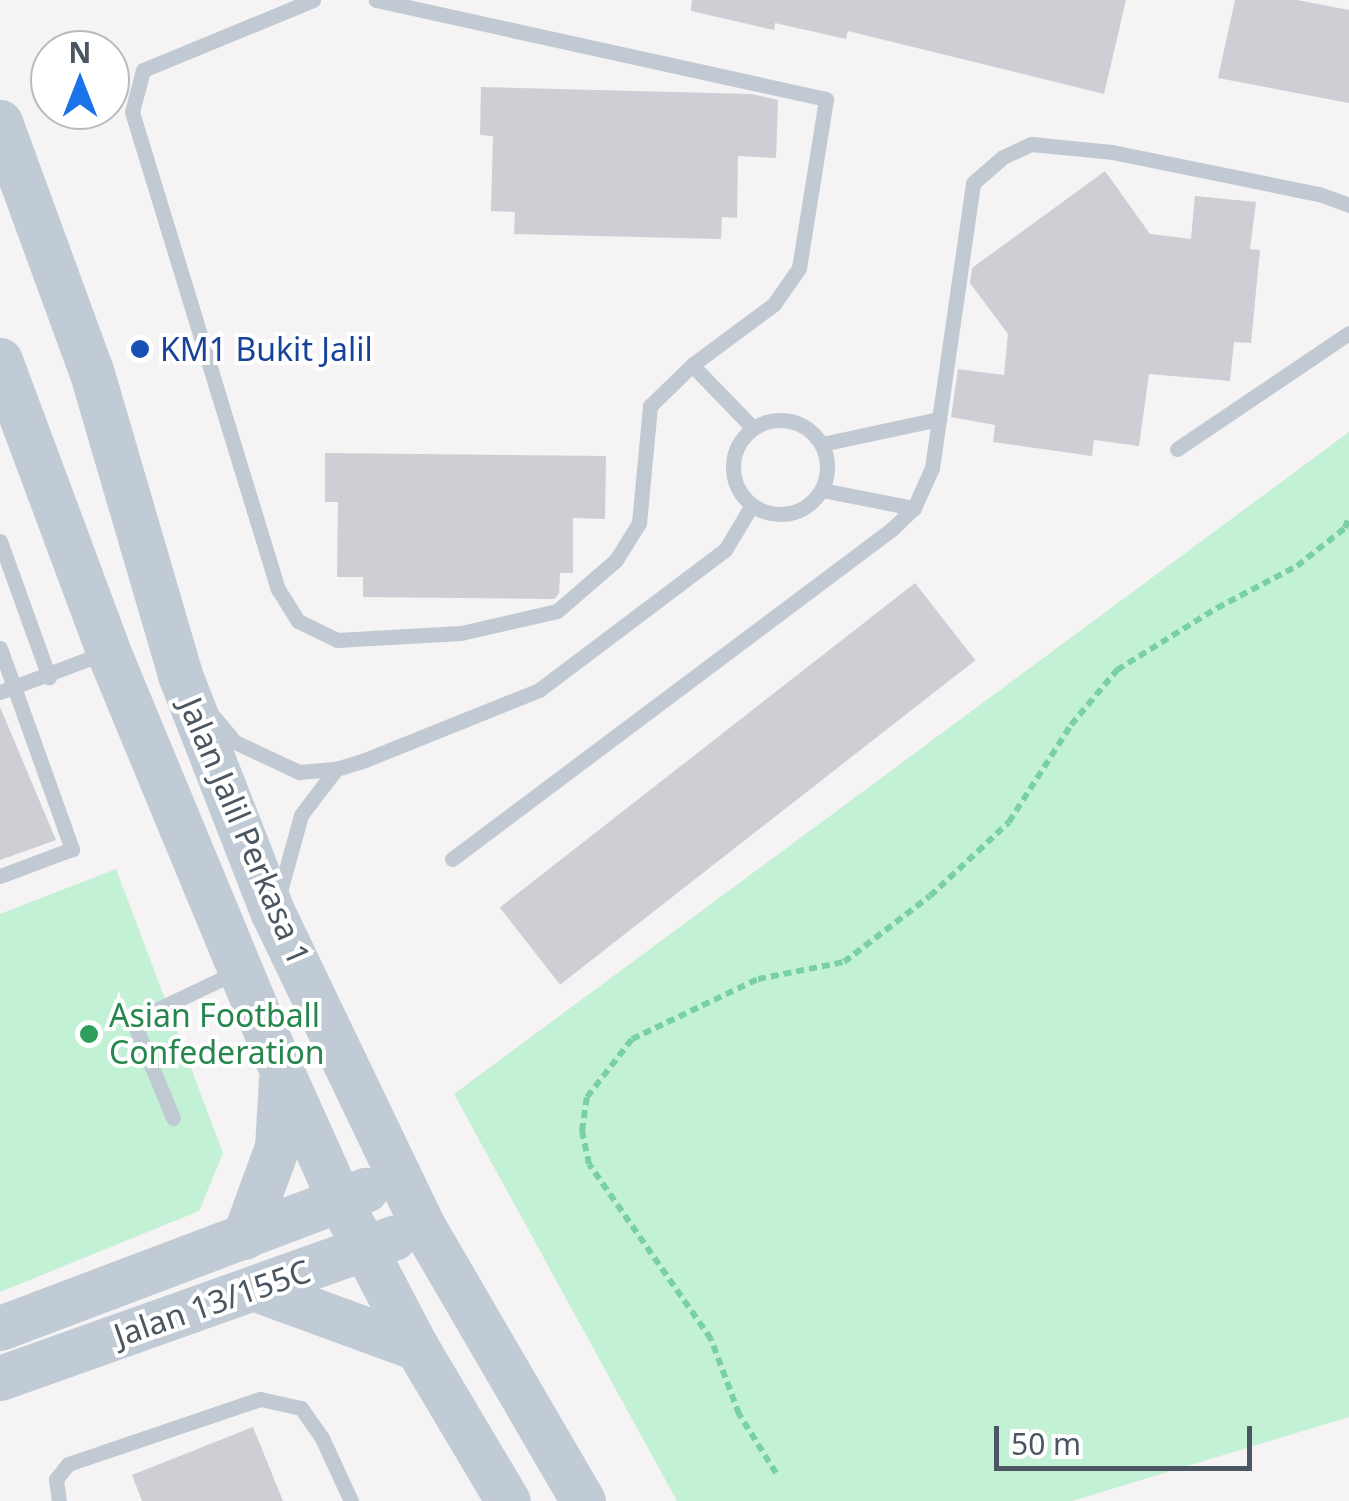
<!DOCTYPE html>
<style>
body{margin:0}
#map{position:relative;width:1349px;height:1501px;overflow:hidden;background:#f5f3f3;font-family:"Noto Sans",sans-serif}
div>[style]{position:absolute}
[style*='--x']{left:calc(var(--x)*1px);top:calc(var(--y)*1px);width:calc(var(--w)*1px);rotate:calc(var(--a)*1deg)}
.green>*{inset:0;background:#c3f1d5}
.building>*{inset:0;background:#cdcfd5;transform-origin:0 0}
.path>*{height:6px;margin-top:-3px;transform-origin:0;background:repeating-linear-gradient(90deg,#7ad0a6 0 8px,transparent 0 13px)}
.lane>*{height:15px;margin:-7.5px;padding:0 7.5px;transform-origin:7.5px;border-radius:7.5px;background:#c1cad2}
.lane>.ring{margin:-7.5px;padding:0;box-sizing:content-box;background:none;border:15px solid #c1cad2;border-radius:50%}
.secondary>*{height:45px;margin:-22.5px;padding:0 22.5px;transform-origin:22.5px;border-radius:22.5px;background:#c1cbd6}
.dots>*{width:28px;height:28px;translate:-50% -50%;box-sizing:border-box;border:5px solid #fff;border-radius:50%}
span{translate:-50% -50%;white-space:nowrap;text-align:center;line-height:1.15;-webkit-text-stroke:8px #fff;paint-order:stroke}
.transit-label{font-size:32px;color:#164399}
.left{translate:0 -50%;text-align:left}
.street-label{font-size:32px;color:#4a5661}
.leisure-label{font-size:32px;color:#27864d}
.north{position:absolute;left:30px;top:30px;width:100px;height:100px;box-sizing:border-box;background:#fff;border:2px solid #b7bbc0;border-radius:50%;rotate:0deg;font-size:28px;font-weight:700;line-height:40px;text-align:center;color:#4a5661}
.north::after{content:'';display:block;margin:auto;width:35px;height:45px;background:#1a73e8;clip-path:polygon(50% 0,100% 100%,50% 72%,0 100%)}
.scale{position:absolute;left:994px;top:1426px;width:258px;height:45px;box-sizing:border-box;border:5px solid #4a5661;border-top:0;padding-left:12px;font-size:30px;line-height:35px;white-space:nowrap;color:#4a5661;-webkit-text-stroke:8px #fff;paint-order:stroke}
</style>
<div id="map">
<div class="green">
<i style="clip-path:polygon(1349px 432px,1349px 1417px,1072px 1501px,677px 1501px,454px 1094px)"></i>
<i style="clip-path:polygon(116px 869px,223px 1153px,199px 1211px,0 1292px,0 914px)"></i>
</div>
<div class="building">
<i style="clip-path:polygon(692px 0,1126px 0,1104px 94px,848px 31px,846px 39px,775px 23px,774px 30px,691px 11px)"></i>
<i style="clip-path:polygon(1235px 0,1297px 0,1349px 10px,1349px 103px,1218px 78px)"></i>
<i style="clip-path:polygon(481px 87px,752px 94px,778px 100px,776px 158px,738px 156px,737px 218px,722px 217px,721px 239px,514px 234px,515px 212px,491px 211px,493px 136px,480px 135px)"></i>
<i style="clip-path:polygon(1105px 171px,1150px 234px,1191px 239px,1195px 196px,1256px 202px,1250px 249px,1260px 250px,1251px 343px,1234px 342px,1230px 381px,1149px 374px,1139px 446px,1094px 440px,1092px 456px,993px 442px,995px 425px,951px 417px,958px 369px,1004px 375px,1008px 334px,970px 283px,972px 268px)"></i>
<i style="clip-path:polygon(325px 453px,606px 456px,605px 519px,573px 518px,573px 573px,560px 573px,559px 594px,554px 599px,363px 597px,363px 577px,337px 577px,338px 502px,325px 502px)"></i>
<i style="left:915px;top:583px;width:98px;height:527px;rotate:52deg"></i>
<i style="clip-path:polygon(0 707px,56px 840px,0 860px)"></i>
<i style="clip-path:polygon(253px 1427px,283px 1501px,142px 1501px,132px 1475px)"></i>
</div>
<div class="path">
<i style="--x:776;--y:1473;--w:70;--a:-122.1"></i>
<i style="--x:739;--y:1414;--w:80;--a:-110.5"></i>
<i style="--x:711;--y:1339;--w:213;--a:-124.9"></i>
<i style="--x:589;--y:1164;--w:34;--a:-102"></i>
<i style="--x:582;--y:1131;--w:34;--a:-82"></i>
<i style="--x:587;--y:1097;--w:73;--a:-52.2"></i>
<i style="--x:632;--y:1039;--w:140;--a:-25.5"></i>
<i style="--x:758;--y:979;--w:88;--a:-11.2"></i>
<i style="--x:844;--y:962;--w:108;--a:-37.5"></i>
<i style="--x:930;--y:896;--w:108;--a:-43.1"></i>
<i style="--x:1009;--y:822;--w:115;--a:-57.4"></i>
<i style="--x:1071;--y:725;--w:72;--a:-50.1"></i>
<i style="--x:1117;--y:670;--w:118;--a:-31.8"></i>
<i style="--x:1217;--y:608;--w:90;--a:-27.7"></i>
<i style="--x:1297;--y:566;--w:61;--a:-38.4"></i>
<i style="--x:1345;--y:528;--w:12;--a:-70"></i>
</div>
<div class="lane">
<i style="--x:313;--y:0;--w:184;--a:157.6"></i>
<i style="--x:143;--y:70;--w:43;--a:104.7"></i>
<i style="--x:132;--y:112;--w:499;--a:73"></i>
<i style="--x:278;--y:589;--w:38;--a:58"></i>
<i style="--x:298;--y:621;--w:43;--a:26"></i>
<i style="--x:337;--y:640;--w:124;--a:-3.2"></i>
<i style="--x:461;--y:633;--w:98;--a:-12.9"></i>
<i style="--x:557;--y:611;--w:78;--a:-40.8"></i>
<i style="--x:616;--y:560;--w:44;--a:-58.1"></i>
<i style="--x:639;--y:523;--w:118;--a:-84.6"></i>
<i style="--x:650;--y:406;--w:59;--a:-44.3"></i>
<i style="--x:692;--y:365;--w:102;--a:-36.6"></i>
<i style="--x:774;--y:304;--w:44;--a:-55.2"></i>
<i style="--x:799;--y:268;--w:171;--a:-80.9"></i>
<i style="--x:826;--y:99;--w:461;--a:-167.6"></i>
<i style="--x:692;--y:365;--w:88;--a:45.9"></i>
<i class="ring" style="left:733px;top:420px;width:79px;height:79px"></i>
<i style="--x:822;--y:444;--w:120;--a:-12.1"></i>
<i style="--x:1177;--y:449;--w:207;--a:-34"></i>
<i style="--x:822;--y:490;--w:94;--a:11.1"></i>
<i style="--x:0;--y:541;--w:145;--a:70.2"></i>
<i style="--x:0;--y:648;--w:214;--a:70.3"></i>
<i style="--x:72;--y:849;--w:77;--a:159.4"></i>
<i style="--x:0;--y:692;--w:111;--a:-20.6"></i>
<i style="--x:214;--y:717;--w:33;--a:50"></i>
<i style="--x:235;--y:742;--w:71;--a:25.1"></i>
<i style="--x:299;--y:772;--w:37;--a:-5"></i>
<i style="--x:336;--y:769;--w:30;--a:-17"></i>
<i style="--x:365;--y:760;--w:188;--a:-21.9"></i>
<i style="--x:539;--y:690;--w:233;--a:-37"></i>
<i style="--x:725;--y:550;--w:52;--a:-59"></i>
<i style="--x:452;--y:859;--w:550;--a:-36.87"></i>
<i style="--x:892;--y:529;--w:30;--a:-44"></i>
<i style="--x:914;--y:508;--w:44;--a:-65.8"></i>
<i style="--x:932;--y:468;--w:288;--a:-81.8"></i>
<i style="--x:973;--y:183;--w:40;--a:-41"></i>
<i style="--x:1003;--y:157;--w:31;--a:-25"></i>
<i style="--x:1031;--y:144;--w:81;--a:5.6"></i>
<i style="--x:1112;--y:152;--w:211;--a:11.5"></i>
<i style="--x:1319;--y:194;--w:32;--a:20"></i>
<i style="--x:279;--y:895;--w:83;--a:-74.6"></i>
<i style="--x:301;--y:815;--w:58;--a:-52.7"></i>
<i style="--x:173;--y:1118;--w:105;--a:-112.4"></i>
<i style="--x:133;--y:1021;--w:114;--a:-25.4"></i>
<i style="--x:59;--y:1501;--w:22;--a:-98"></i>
<i style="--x:56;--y:1479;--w:19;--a:-51"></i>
<i style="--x:68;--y:1464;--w:203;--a:-18.7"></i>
<i style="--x:260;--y:1399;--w:42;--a:12.4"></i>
<i style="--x:301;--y:1408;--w:37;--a:55"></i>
<i style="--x:322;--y:1438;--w:69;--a:65.3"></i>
</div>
<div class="secondary">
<i style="--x:0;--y:122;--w:264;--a:69.9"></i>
<i style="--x:91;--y:370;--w:318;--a:73.7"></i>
<i style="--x:180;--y:675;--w:256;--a:68.7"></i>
<i style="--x:273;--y:913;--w:347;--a:64.4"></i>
<i style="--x:423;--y:1226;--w:318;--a:59.8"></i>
<i style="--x:0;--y:360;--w:310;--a:69.6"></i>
<i style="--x:108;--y:651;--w:456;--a:67.5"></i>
<i style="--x:282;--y:1072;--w:141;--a:65.8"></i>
<i style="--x:340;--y:1201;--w:166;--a:62.4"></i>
<i style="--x:417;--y:1348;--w:178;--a:59.3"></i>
<i style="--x:244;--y:1237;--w:96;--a:-69.9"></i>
<i style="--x:277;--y:1147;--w:67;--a:-86.6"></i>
<i style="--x:253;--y:1288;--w:175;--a:20.1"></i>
<i style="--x:0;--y:1328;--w:391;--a:-20.7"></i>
<i style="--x:0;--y:1378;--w:418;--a:-19.6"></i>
</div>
<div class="dots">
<i style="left:140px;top:349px;background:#1a4fb4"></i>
<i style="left:89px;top:1034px;background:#2e9e5b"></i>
</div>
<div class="transit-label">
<span class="left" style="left:160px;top:349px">KM1 Bukit Jalil</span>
</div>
<div class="street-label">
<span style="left:245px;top:831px;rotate:67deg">Jalan Jalil Perkasa 1</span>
<span style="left:212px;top:1303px;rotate:-19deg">Jalan 13/155C</span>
</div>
<div class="leisure-label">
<span class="left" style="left:109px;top:1034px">Asian Football<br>Confederation</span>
</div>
<div class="north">N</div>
<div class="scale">50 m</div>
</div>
